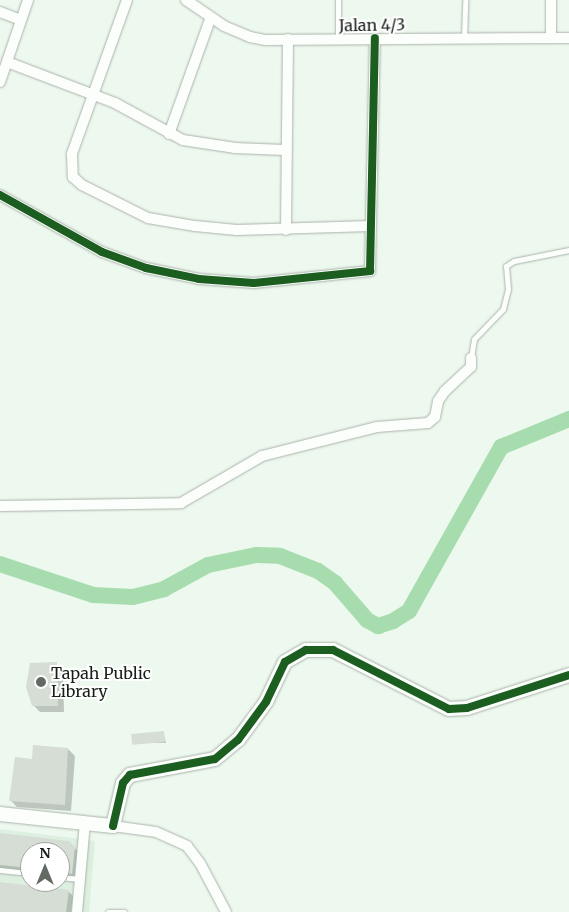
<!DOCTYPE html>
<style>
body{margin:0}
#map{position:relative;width:569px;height:912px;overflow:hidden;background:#edf8ee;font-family:Merriweather,serif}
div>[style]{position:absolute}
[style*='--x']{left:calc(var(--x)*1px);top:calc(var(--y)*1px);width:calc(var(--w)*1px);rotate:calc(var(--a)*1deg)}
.built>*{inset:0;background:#ddf0e0}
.shadow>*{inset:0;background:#0003}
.river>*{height:16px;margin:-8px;padding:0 8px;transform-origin:8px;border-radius:8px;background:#a7ddae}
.building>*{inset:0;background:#d5ddd5;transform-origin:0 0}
.roads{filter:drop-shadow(0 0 1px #abb3ab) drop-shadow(0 0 1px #abb3ab)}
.lane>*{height:5px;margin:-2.5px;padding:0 2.5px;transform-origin:2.5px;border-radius:2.5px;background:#fcfefc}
.street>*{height:10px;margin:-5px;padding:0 5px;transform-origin:5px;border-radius:5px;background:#fcfefc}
.secondary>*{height:14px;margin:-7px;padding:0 7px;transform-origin:7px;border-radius:7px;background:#fcfefc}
.cycleway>*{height:8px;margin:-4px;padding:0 4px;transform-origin:4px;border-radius:4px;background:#1b5e20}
.dots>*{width:14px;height:14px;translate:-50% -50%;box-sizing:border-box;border:2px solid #fff;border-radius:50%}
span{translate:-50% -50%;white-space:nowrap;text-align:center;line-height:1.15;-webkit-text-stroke:4px #fff;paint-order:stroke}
.street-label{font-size:16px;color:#171e18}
.poi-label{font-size:16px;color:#171e18}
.left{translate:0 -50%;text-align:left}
.north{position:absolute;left:20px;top:842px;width:50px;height:50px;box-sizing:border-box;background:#fff;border:1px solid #a2a5a3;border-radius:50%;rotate:0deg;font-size:14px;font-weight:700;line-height:20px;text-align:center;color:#171e18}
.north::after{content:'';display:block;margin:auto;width:18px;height:22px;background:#626a63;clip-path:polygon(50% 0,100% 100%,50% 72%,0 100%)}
</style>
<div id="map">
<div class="built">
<i style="clip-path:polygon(evenodd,0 829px,95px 841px,89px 912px,0 912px,0 829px,30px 852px,60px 852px,60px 882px,30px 882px,30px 852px)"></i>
</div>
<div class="shadow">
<i style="clip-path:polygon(56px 664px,63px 670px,64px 712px,40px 712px,33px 705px)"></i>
<i style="clip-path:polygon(163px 732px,166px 743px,133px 743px)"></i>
<i style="clip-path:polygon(68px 749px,75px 756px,71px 811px,17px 807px,10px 800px,33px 760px)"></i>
<i style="clip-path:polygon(0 834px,68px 842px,80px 853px,77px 878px,60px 876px,60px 852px,30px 852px,30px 872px,0 868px)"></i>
<i style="clip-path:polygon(0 883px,68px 891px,73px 896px,71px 912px,0 912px)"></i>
</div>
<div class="river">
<i style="--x:0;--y:564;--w:98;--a:18.4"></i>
<i style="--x:93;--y:595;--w:40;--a:2.9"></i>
<i style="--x:133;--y:597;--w:32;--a:-14"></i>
<i style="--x:164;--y:589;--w:50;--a:-28.6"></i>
<i style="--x:208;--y:565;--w:49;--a:-11.8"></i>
<i style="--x:256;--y:555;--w:24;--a:2"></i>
<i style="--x:280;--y:556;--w:41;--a:21.5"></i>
<i style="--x:318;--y:571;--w:21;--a:35"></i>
<i style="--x:335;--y:583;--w:49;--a:49.1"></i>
<i style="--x:367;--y:620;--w:13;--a:29"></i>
<i style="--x:378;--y:626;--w:16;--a:-18"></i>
<i style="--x:393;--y:621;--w:19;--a:-32"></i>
<i style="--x:409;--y:611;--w:188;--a:-60.7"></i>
<i style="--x:501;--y:447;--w:74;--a:-22.4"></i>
</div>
<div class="building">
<i style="clip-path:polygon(57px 662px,58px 706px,32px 706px,26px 687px,30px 663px)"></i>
<i style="left:164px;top:731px;width:11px;height:33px;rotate:85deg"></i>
<i style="clip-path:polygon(33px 745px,68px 748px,65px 805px,9px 801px,15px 757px,32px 759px)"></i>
<i style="clip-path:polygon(0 833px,69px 841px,75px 847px,72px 874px,60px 872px,60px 852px,30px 852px,30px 868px,0 865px)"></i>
<i style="clip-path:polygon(0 882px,69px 890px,66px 912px,0 912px)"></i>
</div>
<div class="roads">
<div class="lane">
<i style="--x:464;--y:38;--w:38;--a:-88"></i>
<i style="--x:338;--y:39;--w:39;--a:-90"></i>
<i style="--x:471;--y:358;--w:19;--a:-81"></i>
<i style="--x:474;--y:339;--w:42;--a:-46"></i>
<i style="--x:503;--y:309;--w:21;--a:-76"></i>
<i style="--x:508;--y:289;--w:23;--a:-95"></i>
<i style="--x:506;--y:266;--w:9;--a:-32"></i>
<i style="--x:514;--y:261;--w:56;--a:-11.3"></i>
<i style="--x:0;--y:870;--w:30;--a:6"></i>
<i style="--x:60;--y:877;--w:20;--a:6"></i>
<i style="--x:108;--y:912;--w:16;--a:0"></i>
</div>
<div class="street">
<i style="--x:127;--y:0;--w:164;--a:109.7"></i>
<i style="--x:72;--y:154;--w:23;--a:88"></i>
<i style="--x:73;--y:177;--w:12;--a:42"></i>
<i style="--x:82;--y:185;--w:74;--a:26.6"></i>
<i style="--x:148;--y:218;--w:48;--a:9.7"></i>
<i style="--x:195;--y:226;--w:42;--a:5.4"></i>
<i style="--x:237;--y:230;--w:134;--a:-1.7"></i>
<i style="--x:186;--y:0;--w:46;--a:34.4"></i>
<i style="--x:224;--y:26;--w:28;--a:23"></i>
<i style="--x:250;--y:37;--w:16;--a:11"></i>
<i style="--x:266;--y:40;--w:303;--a:-0.4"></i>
<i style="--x:551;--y:0;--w:38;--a:90"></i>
<i style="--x:0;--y:12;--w:22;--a:21"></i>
<i style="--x:7;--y:62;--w:116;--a:20.8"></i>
<i style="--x:115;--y:103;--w:77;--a:28.6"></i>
<i style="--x:183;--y:140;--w:53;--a:8.7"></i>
<i style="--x:235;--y:148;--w:49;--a:2.3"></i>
<i style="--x:0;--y:82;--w:87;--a:-71.1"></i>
<i style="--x:169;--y:134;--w:124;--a:-70.3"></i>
<i style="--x:0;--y:195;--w:117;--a:29.2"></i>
<i style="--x:102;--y:252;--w:47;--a:20"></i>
<i style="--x:146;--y:268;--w:54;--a:11.7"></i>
<i style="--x:199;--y:279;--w:55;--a:4.2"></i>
<i style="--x:254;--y:283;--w:117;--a:-5.9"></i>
<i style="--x:370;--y:271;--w:233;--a:-88.8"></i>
<i style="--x:286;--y:230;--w:191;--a:-89.4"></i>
<i style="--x:0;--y:506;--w:181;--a:-0.9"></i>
<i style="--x:181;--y:503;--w:94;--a:-30.1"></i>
<i style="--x:262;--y:456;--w:119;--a:-14.2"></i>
<i style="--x:377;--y:427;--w:51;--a:-4.5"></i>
<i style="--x:428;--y:423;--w:9;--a:-41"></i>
<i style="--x:435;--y:417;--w:16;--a:-79"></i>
<i style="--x:438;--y:401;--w:12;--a:-55"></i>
<i style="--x:445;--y:391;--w:35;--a:-43"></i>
<i style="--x:471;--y:367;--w:9;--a:-90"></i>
<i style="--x:113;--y:826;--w:43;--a:7.9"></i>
<i style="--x:156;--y:832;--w:34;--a:24"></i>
<i style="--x:187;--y:846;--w:21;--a:53"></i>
<i style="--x:200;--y:863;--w:55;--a:62"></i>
<i style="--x:77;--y:912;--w:89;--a:-84.9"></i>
</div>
<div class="secondary">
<i style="--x:0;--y:814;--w:114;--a:6.1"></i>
<i style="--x:113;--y:826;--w:44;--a:-76.9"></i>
<i style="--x:123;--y:783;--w:11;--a:-49"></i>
<i style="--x:130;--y:775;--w:86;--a:-10.7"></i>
<i style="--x:215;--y:759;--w:30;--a:-40"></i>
<i style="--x:238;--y:740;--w:47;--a:-53.6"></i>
<i style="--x:266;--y:702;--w:44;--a:-64.6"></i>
<i style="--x:285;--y:662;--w:24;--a:-30"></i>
<i style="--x:306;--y:650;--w:27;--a:0"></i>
<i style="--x:333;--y:650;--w:130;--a:27"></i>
<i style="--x:449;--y:709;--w:18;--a:-3"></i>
<i style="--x:467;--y:708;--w:107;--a:-17.9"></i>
</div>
</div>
<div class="cycleway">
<i style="--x:0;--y:195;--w:117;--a:29.2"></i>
<i style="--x:102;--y:252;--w:47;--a:20"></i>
<i style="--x:146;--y:268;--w:54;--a:11.7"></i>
<i style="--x:199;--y:279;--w:55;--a:4.2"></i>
<i style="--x:254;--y:283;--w:117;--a:-5.9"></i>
<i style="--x:370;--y:271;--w:233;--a:-88.8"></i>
<i style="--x:113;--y:826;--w:44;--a:-76.9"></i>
<i style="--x:123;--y:783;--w:11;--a:-49"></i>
<i style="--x:130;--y:775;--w:86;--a:-10.7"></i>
<i style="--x:215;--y:759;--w:30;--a:-40"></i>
<i style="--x:238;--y:740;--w:47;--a:-53.6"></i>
<i style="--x:266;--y:702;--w:44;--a:-64.6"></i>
<i style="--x:285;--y:662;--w:24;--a:-30"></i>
<i style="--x:306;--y:650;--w:27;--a:0"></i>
<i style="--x:333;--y:650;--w:130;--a:27"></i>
<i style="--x:449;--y:709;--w:18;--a:-3"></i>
<i style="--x:467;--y:708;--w:107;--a:-17.9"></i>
</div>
<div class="dots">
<i style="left:41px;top:682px;background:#626a63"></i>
</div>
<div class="street-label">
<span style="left:372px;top:25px;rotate:-1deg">Jalan 4/3</span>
</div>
<div class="poi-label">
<span class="left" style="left:51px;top:682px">Tapah Public<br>Library</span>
</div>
<div class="north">N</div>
</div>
